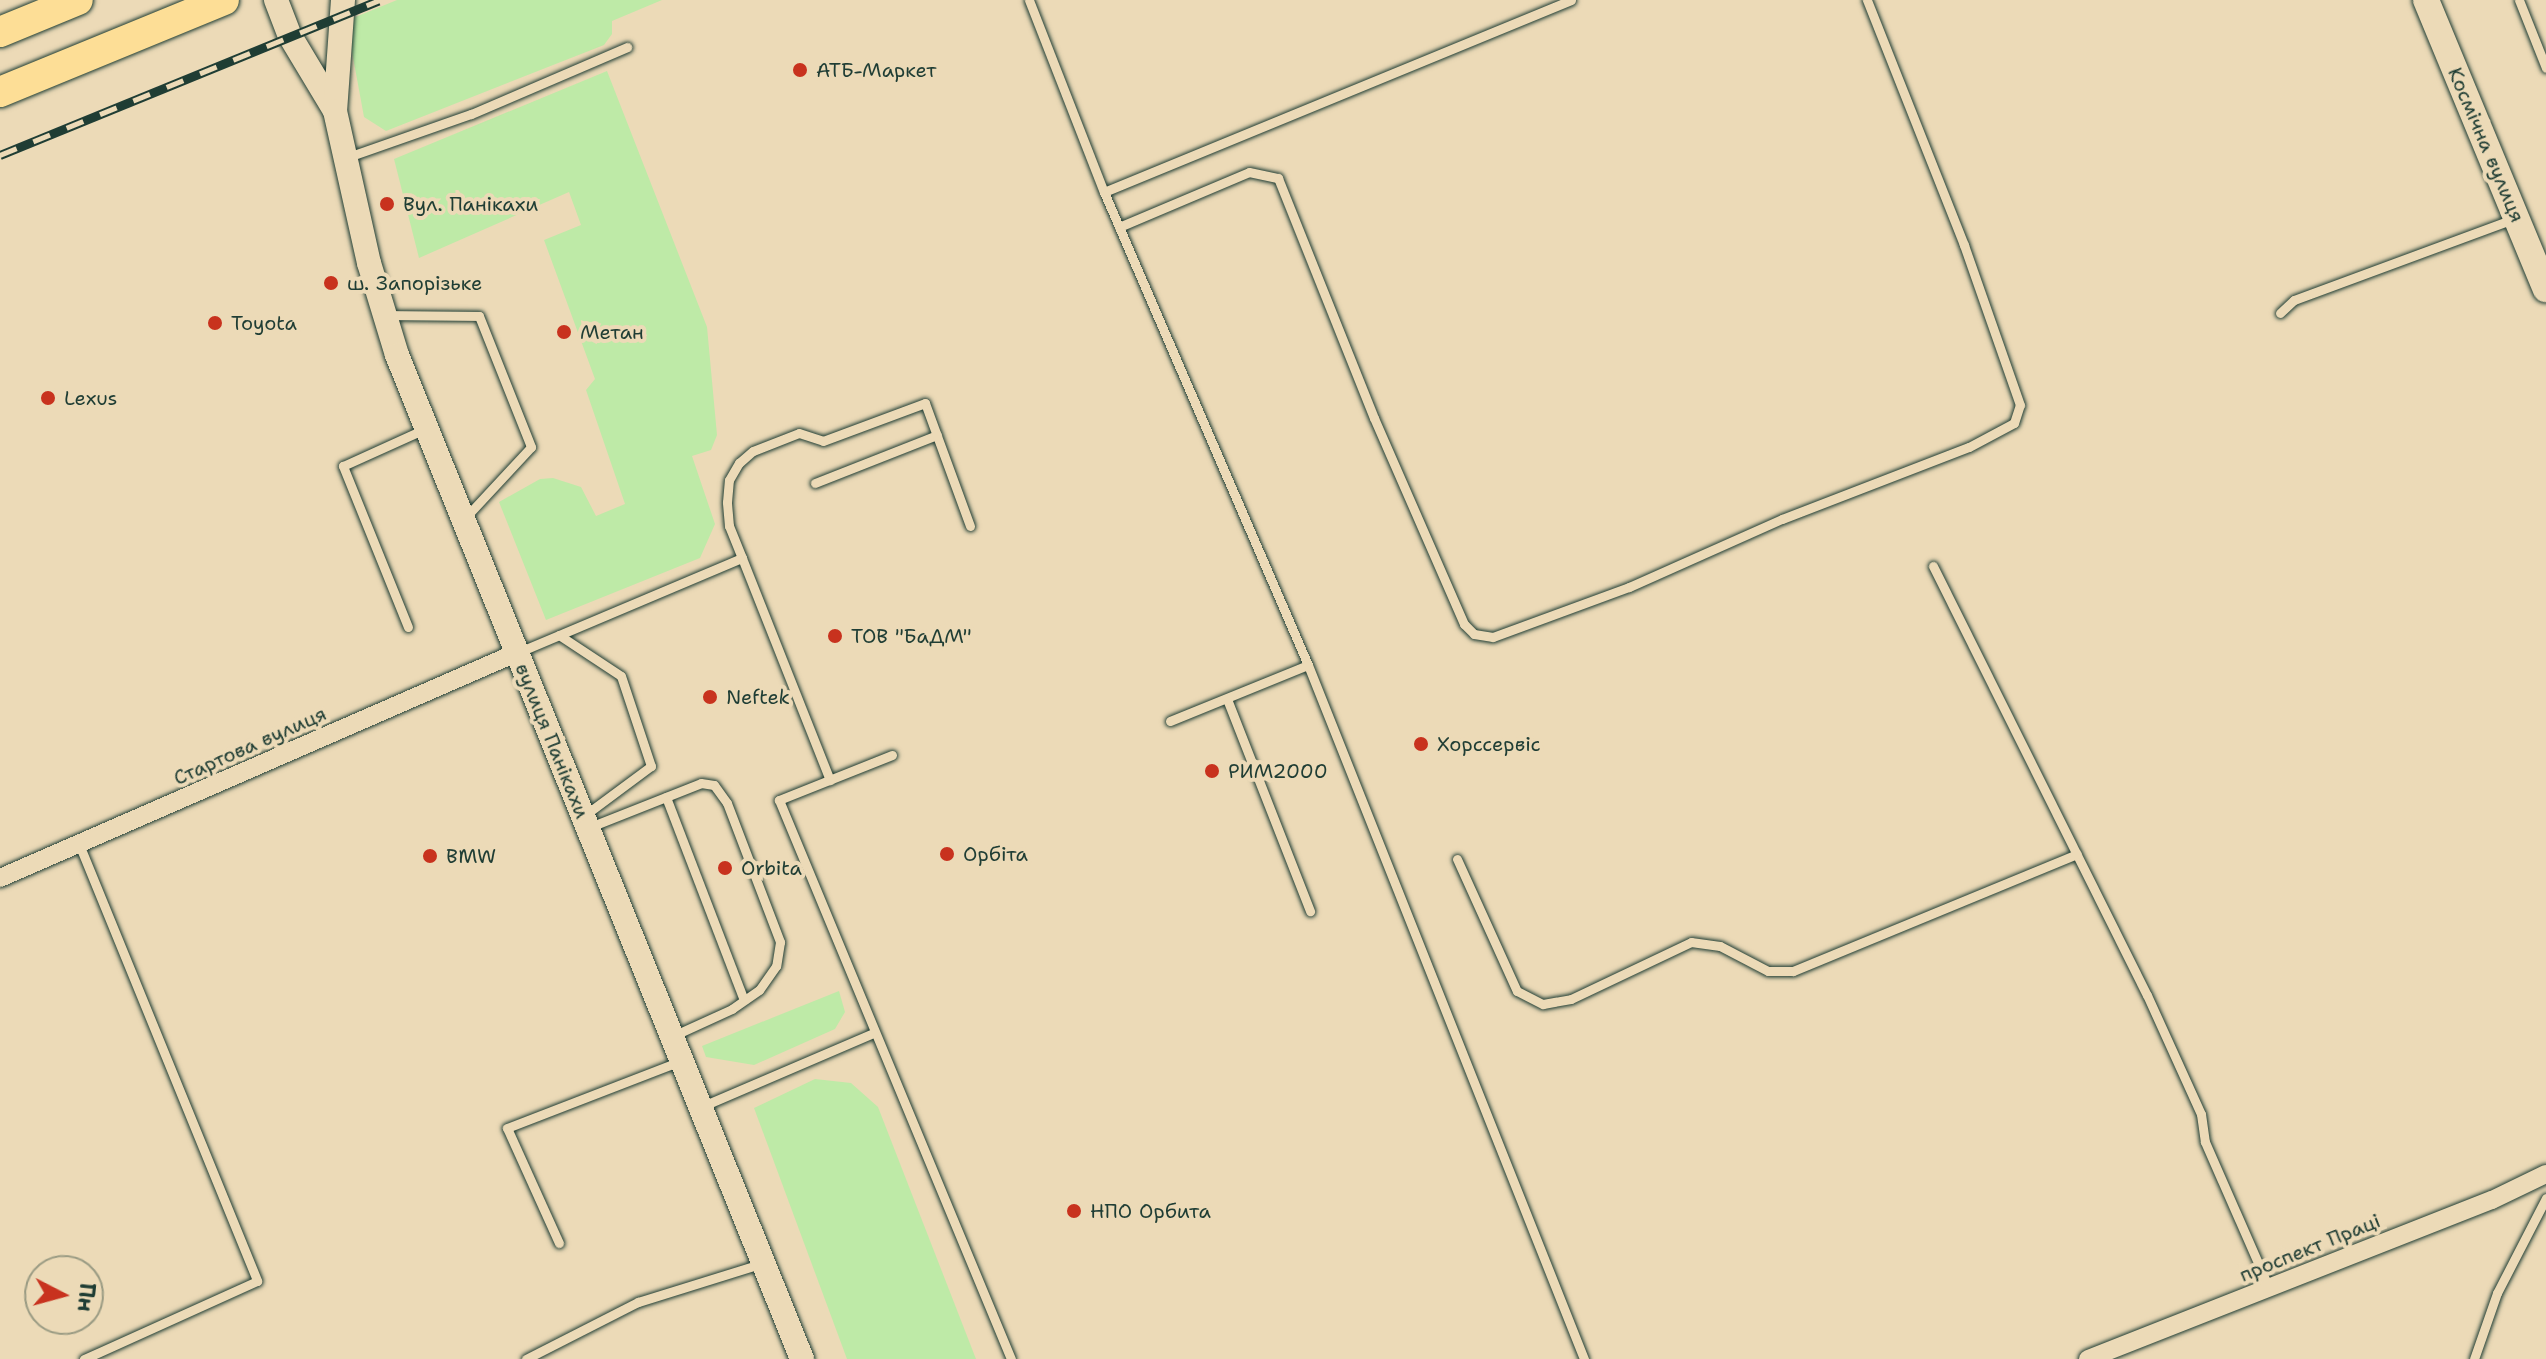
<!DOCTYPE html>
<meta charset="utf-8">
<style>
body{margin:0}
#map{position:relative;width:2546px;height:1359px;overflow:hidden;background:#ecdab7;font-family:"Shantell Sans",sans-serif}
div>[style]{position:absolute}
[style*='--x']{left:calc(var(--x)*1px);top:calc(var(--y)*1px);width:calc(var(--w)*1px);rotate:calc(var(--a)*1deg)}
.green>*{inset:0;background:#beeaa7}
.roads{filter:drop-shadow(0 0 2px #1f3d34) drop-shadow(0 0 2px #1f3d34)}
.service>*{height:9px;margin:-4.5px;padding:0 4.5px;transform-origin:4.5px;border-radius:4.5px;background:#ecdab7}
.minor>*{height:18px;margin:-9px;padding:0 9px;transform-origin:9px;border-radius:9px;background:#ecdab7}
.tertiary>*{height:24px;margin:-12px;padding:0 12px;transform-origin:12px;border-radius:12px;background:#ecdab7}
.secondary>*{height:26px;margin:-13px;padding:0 13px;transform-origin:13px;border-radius:13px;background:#ecdab7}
.primary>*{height:30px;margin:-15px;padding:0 15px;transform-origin:15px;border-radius:15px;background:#fdde96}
.rail>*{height:9px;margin-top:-4.5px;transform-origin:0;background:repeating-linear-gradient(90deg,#ecdab7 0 18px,#1f3d34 0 36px);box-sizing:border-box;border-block:2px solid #1f3d34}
.dots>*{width:22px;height:22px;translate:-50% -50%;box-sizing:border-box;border:4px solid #ecdab7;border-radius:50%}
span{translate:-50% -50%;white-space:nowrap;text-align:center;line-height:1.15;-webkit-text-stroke:8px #ecdab7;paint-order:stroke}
.poi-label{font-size:20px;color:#1f3d34}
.left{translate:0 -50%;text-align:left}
.street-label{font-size:20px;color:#1f3d34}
.north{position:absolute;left:24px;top:1255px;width:80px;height:80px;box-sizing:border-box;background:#ecdab7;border:2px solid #9a9b83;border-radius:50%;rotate:96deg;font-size:22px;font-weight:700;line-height:32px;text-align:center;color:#1f3d34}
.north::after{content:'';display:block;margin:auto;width:28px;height:36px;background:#c8321e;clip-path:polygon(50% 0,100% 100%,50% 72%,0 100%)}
</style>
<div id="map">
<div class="green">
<i style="clip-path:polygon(397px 0,662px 0,612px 21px,612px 34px,604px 45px,386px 131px,364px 117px,350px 41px,353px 18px)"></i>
<i style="clip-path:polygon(607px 71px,707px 327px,717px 435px,711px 450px,692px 456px,715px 524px,700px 558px,546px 620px,499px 502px,540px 479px,553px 478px,581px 487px,596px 516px,625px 504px,586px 390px,595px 379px,544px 240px,581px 225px,569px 192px,419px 258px,394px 159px)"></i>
<i style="clip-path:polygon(839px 991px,845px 1012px,835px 1029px,754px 1065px,706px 1057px,702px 1046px)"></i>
<i style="clip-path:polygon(815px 1079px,851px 1083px,878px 1107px,976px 1359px,847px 1359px,754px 1108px)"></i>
</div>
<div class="roads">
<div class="service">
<i style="--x:1029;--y:0;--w:206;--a:68.7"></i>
<i style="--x:1104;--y:192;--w:515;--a:66.67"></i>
<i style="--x:1308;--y:665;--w:747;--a:68.31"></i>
<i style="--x:2519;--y:0;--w:73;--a:68.3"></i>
<i style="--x:348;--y:157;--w:130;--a:-19.3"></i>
<i style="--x:471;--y:114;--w:170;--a:-23.2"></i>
<i style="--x:1104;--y:192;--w:505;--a:-22.35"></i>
<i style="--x:1119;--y:227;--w:141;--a:-22.9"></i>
<i style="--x:1249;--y:172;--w:30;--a:12"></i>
<i style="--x:1278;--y:178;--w:258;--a:68.2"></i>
<i style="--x:1374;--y:418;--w:225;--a:66.4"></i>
<i style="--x:1464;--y:624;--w:14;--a:45"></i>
<i style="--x:1474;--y:634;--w:19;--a:9"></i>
<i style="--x:1493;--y:637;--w:145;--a:-20.2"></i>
<i style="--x:1629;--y:587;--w:167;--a:-24"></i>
<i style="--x:1782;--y:519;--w:200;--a:-21.1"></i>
<i style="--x:1969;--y:447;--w:51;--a:-28.1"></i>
<i style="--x:2014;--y:423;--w:19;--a:-72"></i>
<i style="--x:2020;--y:405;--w:170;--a:-109.3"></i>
<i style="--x:1964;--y:245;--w:264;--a:-111.6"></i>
<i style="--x:2280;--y:313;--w:19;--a:-43"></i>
<i style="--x:2294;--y:300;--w:233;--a:-20.3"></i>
<i style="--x:385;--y:315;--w:94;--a:0.6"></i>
<i style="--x:479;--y:316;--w:141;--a:68.3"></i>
<i style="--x:531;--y:447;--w:98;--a:132.9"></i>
<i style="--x:815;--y:483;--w:131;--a:-21.5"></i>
<i style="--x:742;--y:558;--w:35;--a:-112"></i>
<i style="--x:729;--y:526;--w:24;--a:-95"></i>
<i style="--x:727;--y:502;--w:22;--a:-85"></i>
<i style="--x:729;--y:480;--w:20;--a:-60"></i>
<i style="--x:739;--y:463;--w:18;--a:-41"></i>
<i style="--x:753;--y:451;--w:49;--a:-21.4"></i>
<i style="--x:799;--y:433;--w:25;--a:18"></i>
<i style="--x:823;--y:441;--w:109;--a:-20.4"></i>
<i style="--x:925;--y:403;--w:131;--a:69.9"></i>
<i style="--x:1933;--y:566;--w:479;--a:63.5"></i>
<i style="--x:2147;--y:995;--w:131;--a:65.6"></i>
<i style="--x:2201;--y:1114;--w:28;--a:82"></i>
<i style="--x:2205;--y:1142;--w:159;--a:66.3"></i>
<i style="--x:408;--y:627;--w:174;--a:-112"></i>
<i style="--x:343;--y:466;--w:90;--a:-24.3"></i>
<i style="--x:559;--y:635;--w:74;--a:33.5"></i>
<i style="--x:621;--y:676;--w:95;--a:71.6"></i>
<i style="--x:651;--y:766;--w:82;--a:143.4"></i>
<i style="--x:519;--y:652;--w:242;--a:-22.9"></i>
<i style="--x:742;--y:558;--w:239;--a:68.4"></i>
<i style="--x:1227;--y:699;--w:228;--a:68.6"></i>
<i style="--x:1170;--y:721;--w:149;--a:-22.1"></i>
<i style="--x:892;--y:755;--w:122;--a:158.3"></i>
<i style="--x:779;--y:800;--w:605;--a:67.46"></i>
<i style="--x:666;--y:797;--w:217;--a:69"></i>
<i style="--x:590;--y:827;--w:119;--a:-21.6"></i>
<i style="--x:701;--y:783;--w:13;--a:9"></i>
<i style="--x:714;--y:785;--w:22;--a:54"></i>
<i style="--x:727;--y:803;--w:149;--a:69.1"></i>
<i style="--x:780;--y:942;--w:24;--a:99"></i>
<i style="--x:776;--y:966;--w:29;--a:125"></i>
<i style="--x:759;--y:990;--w:33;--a:145"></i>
<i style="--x:732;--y:1009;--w:63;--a:155.5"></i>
<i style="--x:79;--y:844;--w:472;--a:67.8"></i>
<i style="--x:257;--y:1281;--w:190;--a:155.7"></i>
<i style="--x:1457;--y:859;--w:145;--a:65.6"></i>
<i style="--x:1517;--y:991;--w:29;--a:27"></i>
<i style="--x:1543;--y:1004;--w:28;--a:-10"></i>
<i style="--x:1571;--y:999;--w:133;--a:-25.4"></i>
<i style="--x:1691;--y:942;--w:29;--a:8"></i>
<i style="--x:1720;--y:946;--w:54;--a:27.5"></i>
<i style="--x:1768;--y:971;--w:25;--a:0"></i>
<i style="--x:1793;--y:971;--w:307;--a:-22.4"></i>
<i style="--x:703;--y:1106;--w:185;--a:-23.2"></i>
<i style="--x:559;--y:1243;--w:126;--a:-114.3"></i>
<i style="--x:507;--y:1128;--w:186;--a:-21.1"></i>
<i style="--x:526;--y:1359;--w:126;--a:-27"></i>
<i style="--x:638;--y:1302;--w:131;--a:-17.3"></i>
<i style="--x:2474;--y:1359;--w:70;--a:-70.8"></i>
<i style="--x:2497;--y:1293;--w:107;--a:-62.7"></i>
</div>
<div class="minor">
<i style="--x:0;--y:878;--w:563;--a:-23.56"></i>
<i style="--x:2088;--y:1359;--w:434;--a:-21.5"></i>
<i style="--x:2492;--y:1200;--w:60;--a:-25.7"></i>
</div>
<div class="tertiary">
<i style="--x:276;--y:0;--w:39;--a:69"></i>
<i style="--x:290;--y:36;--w:87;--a:59"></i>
<i style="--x:343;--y:0;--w:111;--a:94.1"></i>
<i style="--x:335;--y:111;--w:156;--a:77.4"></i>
<i style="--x:369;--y:263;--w:96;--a:73.1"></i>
<i style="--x:397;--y:355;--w:1083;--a:68.03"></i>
</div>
<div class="secondary">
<i style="--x:2426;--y:0;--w:313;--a:67.5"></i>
</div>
<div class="primary">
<i style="--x:0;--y:32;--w:84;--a:-22.3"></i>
<i style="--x:0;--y:92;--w:242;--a:-22.3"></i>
</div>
</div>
<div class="rail">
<i style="--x:0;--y:155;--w:409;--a:-22.2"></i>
</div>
<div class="dots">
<i style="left:800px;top:70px;background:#c8321e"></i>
<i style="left:387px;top:204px;background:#c8321e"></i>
<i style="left:331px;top:283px;background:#c8321e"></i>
<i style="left:215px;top:323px;background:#c8321e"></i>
<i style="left:564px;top:332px;background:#c8321e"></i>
<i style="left:48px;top:398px;background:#c8321e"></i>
<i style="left:835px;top:636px;background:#c8321e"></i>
<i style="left:710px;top:697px;background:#c8321e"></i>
<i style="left:1421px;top:744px;background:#c8321e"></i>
<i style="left:1212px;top:771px;background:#c8321e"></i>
<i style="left:947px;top:854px;background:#c8321e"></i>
<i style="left:430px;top:856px;background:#c8321e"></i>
<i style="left:725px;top:868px;background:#c8321e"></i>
<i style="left:1074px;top:1211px;background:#c8321e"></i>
</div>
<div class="poi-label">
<span class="left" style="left:816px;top:70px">АТБ-Маркет</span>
<span class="left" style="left:403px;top:204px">Вул. Панікахи</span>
<span class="left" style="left:347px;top:283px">ш. Запорізьке</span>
<span class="left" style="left:231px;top:323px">Toyota</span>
<span class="left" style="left:580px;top:332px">Метан</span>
<span class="left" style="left:64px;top:398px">Lexus</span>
<span class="left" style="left:851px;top:636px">ТОВ "БаДМ"</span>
<span class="left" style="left:726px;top:697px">Neftek</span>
<span class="left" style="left:1437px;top:744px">Хорссервіс</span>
<span class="left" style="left:1228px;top:771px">РИМ2000</span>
<span class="left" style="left:963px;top:854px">Орбіта</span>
<span class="left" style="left:446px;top:856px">BMW</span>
<span class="left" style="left:741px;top:868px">Orbita</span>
<span class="left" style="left:1090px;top:1211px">НПО Орбита</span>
</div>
<div class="street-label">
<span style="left:2486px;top:145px;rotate:67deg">Космічна вулиця</span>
<span style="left:552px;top:741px;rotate:68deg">вулиця Панікахи</span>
<span style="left:250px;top:746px;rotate:-24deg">Стартова вулиця</span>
<span style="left:2310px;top:1248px;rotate:-22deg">проспект Праці</span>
</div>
<div class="north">Пн</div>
</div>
